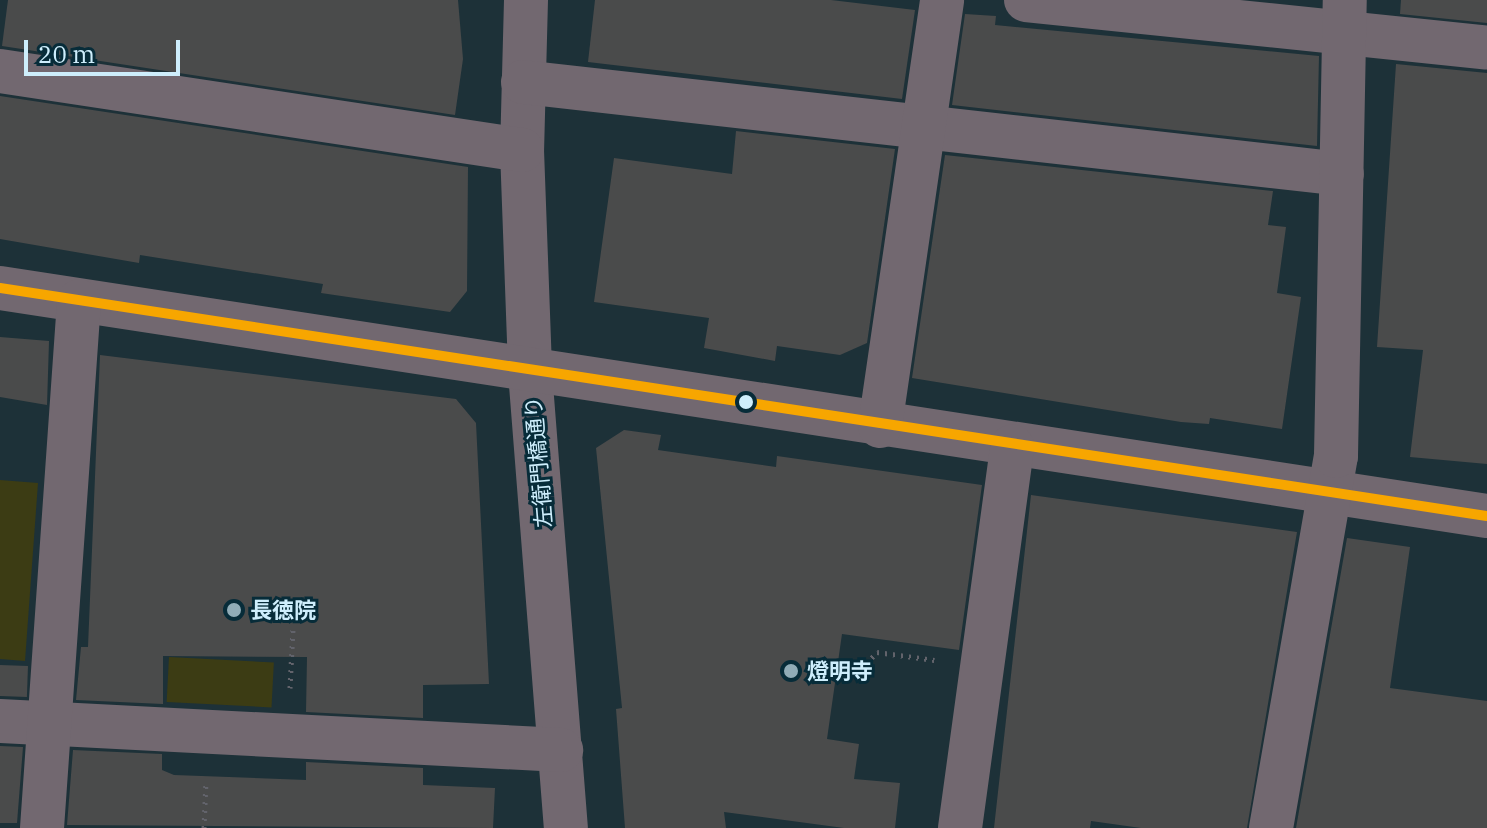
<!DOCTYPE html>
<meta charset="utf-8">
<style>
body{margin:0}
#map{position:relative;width:1487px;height:828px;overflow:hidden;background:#1d3138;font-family:"IBM Plex Serif","Noto Sans JP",serif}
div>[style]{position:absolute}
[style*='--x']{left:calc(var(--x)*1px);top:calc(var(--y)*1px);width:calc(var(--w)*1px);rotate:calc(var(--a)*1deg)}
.green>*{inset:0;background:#3c3c14;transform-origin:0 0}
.building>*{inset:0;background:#4a4b4b;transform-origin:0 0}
.path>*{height:5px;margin-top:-2.5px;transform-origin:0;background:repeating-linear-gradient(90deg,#62636b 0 2px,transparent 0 8px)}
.minor>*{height:44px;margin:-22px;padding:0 22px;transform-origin:22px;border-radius:22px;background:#726870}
.bus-1>*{height:10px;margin:-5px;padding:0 5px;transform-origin:5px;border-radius:5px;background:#f7a600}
.dots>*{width:22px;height:22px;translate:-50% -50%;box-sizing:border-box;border:4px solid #072c39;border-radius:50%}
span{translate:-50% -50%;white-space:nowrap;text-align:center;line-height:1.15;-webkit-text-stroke:6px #072c39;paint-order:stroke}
.street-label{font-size:22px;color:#ceeefc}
.poi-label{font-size:22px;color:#ceeefc;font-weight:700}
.left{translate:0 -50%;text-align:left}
.scale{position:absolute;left:24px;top:40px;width:156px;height:36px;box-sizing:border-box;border:4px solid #ceeefc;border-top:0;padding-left:10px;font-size:24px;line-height:28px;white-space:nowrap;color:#ceeefc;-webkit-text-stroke:6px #072c39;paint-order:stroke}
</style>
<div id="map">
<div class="green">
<i style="clip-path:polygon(0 480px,38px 483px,25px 661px,0 659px)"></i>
<i style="left:169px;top:657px;width:105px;height:45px;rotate:3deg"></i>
</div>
<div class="building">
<i style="clip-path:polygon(8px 0,458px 0,463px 59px,455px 115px,2px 46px)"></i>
<i style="clip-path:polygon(595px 0,831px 0,915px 10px,902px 99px,588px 62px)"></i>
<i style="clip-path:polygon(1401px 0,1487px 0,1487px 23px,1400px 14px)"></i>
<i style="clip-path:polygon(965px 14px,996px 16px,995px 25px,1319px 56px,1317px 146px,952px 105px)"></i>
<i style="clip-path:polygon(1396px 64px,1487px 73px,1487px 464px,1410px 457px,1423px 350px,1377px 347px)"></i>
<i style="clip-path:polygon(0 96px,468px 167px,467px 291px,450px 312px,321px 293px,323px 284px,140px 255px,139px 263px,0 239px)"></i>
<i style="clip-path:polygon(736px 131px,895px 149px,867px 343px,840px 355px,777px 346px,775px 361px,704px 348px,709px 318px,594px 302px,614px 158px,732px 174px)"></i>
<i style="clip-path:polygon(945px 155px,1273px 191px,1268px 225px,1286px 227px,1277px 293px,1301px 297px,1282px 429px,1210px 418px,1209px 424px,1181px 422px,912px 378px)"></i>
<i style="clip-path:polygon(0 337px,49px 341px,47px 405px,0 397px)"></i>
<i style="clip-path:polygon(100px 355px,456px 399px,476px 423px,489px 684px,423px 685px,423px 718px,306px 712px,307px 657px,163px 656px,163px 704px,76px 700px,81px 647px,88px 647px)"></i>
<i style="clip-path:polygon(624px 430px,661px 435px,658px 450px,776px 467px,777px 456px,982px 485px,959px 650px,842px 634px,827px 739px,859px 744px,854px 779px,900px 783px,895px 828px,844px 828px,724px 812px,726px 828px,625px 828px,616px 709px,622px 708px,596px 448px)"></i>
<i style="clip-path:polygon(1031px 495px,1297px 532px,1247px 828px,1141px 828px,1091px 821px,1090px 828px,994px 828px)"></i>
<i style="clip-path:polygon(1347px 538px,1410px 547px,1390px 688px,1487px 701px,1487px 828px,1296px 828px)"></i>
<i style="left:0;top:665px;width:28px;height:31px;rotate:2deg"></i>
<i style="clip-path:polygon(0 746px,23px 747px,17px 823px,0 823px)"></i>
<i style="clip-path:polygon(73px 750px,162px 754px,162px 770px,174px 775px,306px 780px,306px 762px,423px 768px,423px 785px,495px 788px,493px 828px,67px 825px)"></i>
</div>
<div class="path">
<i style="--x:855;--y:675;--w:32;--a:-46"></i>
<i style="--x:877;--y:652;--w:58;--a:8"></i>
<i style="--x:290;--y:688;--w:60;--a:-87.1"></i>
<i style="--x:204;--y:828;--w:47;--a:-87.6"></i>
</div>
<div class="minor">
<i style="--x:526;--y:0;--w:150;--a:91.5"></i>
<i style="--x:522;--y:150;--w:222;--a:87.9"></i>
<i style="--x:530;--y:372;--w:457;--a:85.5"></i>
<i style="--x:1026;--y:0;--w:463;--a:5.9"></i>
<i style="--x:0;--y:71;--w:528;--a:8.61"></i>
<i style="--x:523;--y:82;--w:824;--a:6.41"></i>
<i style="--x:0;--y:288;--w:1504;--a:8.72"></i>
<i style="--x:880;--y:426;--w:430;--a:-81.7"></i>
<i style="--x:0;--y:721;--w:562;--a:2.96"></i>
<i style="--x:42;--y:828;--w:528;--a:-85.98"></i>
<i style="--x:960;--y:828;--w:385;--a:-82.2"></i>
<i style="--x:1271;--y:828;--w:378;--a:-80.1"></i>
<i style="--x:1336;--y:456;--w:456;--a:-88.9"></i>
</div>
<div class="bus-1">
<i style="--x:0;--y:288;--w:1504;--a:8.72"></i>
</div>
<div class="dots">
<i style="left:746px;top:402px;background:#ceeefc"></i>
<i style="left:234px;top:610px;background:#90acb7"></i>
<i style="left:791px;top:671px;background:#90acb7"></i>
</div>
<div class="street-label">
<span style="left:538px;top:462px;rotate:-95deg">左衛門橋通り</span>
</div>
<div class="poi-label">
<span class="left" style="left:250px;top:610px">長徳院</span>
<span class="left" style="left:807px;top:671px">燈明寺</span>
</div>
<div class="scale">20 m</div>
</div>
